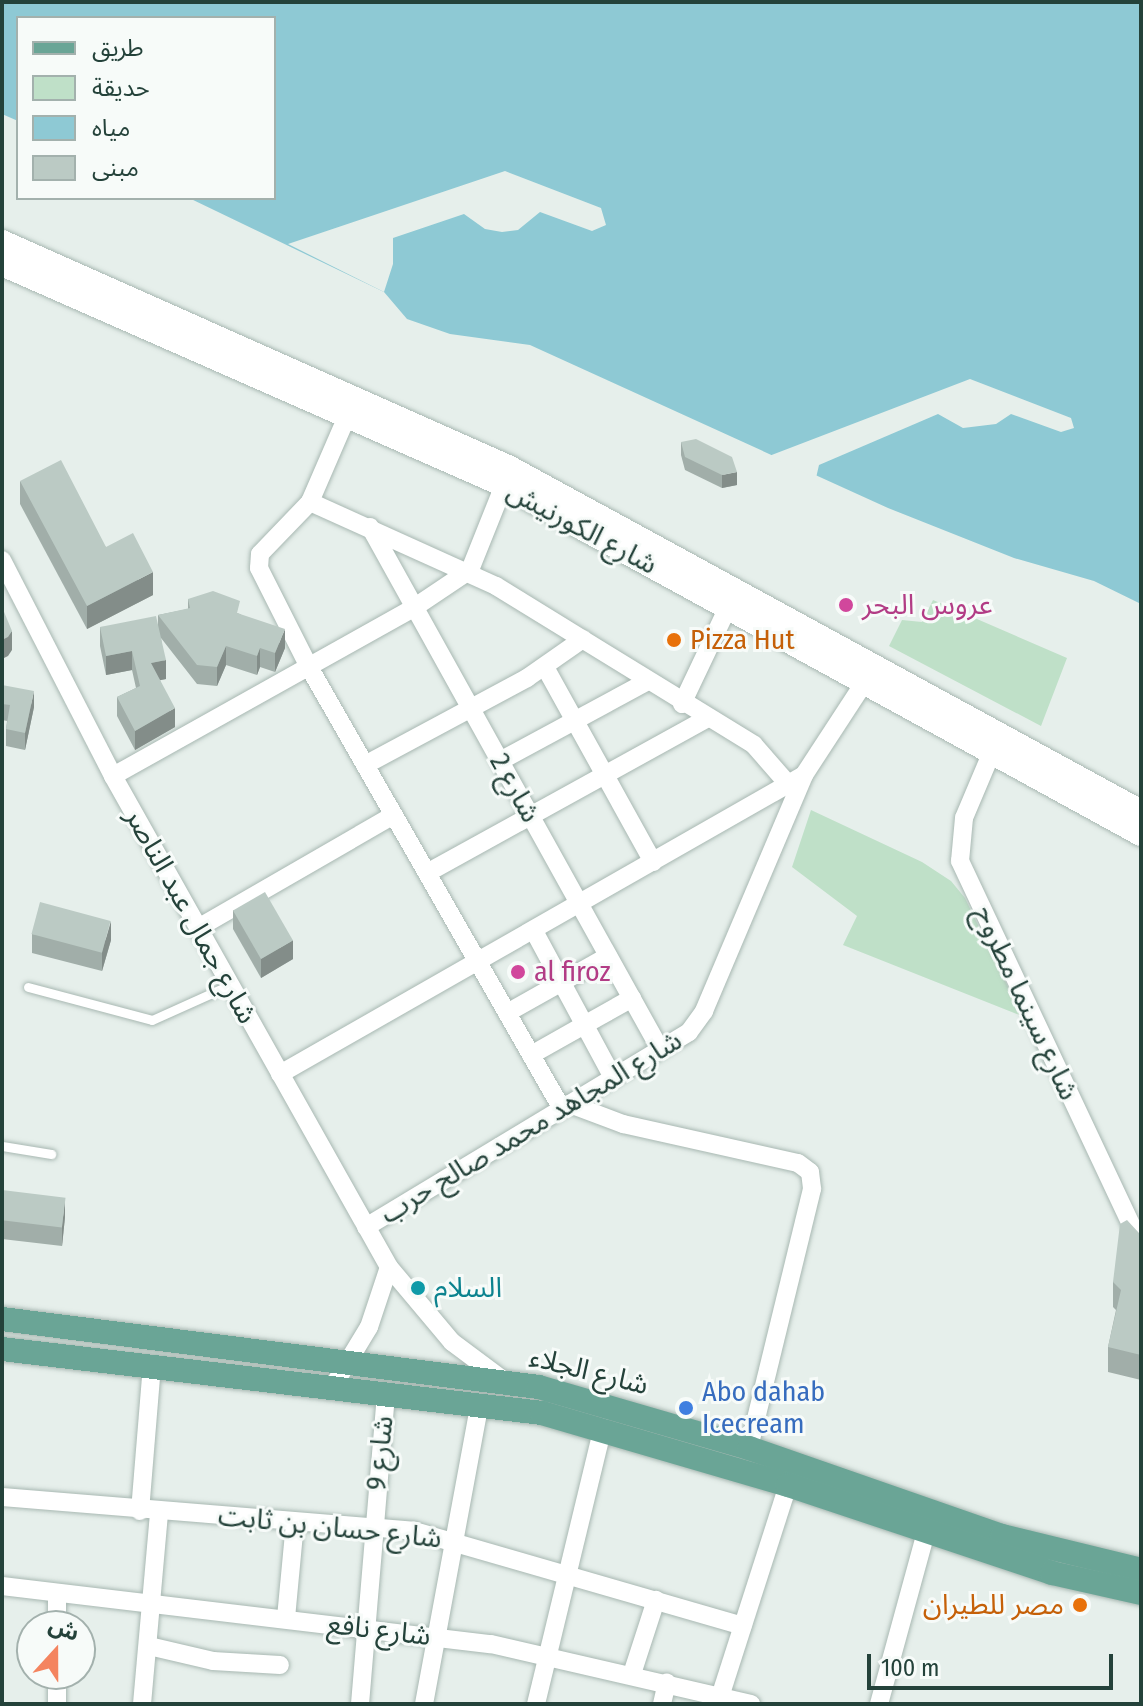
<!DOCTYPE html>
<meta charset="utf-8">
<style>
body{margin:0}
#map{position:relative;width:1143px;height:1706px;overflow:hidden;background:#e6efeb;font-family:"Fira Sans Condensed","Noto Sans Arabic",sans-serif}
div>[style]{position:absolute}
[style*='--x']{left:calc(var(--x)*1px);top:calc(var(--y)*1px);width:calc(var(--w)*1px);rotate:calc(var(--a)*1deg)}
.green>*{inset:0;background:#bfe0c8}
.water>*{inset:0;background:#8ec9d4}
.pier>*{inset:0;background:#e6efeb}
.roads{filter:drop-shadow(0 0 2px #a8b8b2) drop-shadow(0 0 2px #a8b8b2)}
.lane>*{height:9px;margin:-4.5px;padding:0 4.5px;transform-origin:4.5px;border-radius:4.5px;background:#fff}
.street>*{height:18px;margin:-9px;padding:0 9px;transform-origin:9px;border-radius:9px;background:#fff}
.secondary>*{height:24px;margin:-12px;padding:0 12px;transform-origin:12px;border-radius:12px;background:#fff}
.primary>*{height:24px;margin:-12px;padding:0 12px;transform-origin:12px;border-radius:12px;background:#6aa596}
.wall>*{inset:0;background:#a1aea9}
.shaded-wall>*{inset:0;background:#838d89}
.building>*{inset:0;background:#bbcac4;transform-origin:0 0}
.dots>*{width:22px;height:22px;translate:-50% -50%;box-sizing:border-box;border:4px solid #f7fbf9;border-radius:50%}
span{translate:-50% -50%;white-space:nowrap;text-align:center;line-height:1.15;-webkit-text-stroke:6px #f7fbf9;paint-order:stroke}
.street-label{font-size:28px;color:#24423a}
.hotel-label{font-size:28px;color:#b23c85}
.left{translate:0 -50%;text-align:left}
.food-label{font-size:28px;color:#c56008}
.right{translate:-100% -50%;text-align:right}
.culture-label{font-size:28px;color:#0d838f}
.shop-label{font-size:28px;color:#366cbe}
.frame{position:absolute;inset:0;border:4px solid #24423a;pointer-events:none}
.legend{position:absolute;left:16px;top:16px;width:260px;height:184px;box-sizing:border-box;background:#f7fbf9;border:2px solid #a3b1ad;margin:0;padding:10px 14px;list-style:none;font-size:24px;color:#24423a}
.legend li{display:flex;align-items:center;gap:16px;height:40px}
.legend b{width:40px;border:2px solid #a3b1ad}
.north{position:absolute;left:16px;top:1610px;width:80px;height:80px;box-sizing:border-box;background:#f7fbf9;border:2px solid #a3b1ad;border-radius:50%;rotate:21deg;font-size:22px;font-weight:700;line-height:32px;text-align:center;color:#24423a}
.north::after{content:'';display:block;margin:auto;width:28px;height:36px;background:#f4845f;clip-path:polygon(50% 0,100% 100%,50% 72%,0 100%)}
.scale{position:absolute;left:867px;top:1654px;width:246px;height:36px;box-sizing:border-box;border:4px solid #24423a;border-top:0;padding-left:10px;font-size:24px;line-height:28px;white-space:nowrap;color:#24423a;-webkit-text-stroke:6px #f7fbf9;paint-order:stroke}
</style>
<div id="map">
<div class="green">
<i style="clip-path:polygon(933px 600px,1067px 658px,1041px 726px,889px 646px,902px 620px,922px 622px)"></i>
<i style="clip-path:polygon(811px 810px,922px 862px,951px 881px,965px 898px,1022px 1016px,843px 945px,857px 916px,792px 867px)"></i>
</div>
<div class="water">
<i style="clip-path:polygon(2px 2px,1141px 2px,1141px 604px,1094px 581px,1014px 558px,888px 508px,530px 345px,450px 334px,407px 319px,384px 292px,189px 198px,274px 198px,274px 18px,18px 18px,18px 121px,2px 114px)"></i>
</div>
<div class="pier">
<i style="clip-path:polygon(505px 171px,601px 208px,606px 225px,592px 231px,540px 212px,518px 230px,502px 232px,485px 229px,464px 214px,393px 238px,393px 264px,384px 292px,288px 244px)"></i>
<i style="clip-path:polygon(970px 379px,1071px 418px,1074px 428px,1061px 432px,1011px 414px,996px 424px,963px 428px,938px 414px,819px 465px,816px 478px,769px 456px)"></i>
</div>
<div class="roads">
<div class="lane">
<i style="--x:28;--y:987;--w:128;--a:14.9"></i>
<i style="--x:152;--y:1020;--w:85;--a:-24.2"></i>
<i style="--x:2;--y:1146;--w:50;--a:9.3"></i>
</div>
<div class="street">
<i style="--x:348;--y:414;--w:96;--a:113.4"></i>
<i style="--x:310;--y:502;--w:72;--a:133.9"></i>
<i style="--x:260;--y:554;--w:14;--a:94"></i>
<i style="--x:259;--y:568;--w:111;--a:63.2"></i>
<i style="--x:309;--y:667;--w:509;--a:60.21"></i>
<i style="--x:310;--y:502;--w:204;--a:24.3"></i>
<i style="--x:496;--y:586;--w:303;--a:31.6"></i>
<i style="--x:754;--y:745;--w:52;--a:48.9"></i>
<i style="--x:370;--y:527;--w:597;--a:60.95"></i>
<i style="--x:2;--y:560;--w:243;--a:62.8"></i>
<i style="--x:113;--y:776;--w:563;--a:60.66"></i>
<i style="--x:389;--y:1267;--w:98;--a:50"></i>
<i style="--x:452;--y:1342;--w:64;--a:36.7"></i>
<i style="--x:545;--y:667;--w:223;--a:61"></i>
<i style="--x:682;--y:704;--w:107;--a:-64.6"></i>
<i style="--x:991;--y:754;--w:69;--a:112.9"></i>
<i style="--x:964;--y:818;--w:43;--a:95.3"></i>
<i style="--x:960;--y:861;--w:425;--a:64.8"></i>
<i style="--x:500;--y:761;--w:168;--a:-28.4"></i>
<i style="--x:365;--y:765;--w:184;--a:-28.2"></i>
<i style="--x:527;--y:678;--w:68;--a:-34.9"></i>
<i style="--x:113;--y:776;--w:346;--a:-29.2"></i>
<i style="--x:415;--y:607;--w:66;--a:-33.9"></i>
<i style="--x:470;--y:570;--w:92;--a:-68.2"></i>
<i style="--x:427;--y:873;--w:319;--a:-28.9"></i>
<i style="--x:198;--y:928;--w:226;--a:-30"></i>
<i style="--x:534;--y:931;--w:167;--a:61.7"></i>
<i style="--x:507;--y:1013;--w:116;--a:-29.4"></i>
<i style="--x:531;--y:1055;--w:116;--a:-29.4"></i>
<i style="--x:280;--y:1074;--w:603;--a:-29.71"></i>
<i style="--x:570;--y:1104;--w:57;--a:20.7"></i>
<i style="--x:623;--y:1124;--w:179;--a:12.6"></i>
<i style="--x:798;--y:1163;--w:15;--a:37"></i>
<i style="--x:810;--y:1172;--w:17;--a:83"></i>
<i style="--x:812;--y:1189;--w:267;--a:103.7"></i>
<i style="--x:366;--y:1227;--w:377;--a:-31.1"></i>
<i style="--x:689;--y:1032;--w:26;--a:-54"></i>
<i style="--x:704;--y:1011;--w:256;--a:-67"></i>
<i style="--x:804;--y:775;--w:110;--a:-56.9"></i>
<i style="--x:332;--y:1388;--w:71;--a:-58.8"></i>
<i style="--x:369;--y:1327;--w:63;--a:-71.6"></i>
<i style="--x:2;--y:1497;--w:413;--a:4.7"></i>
<i style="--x:414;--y:1531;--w:342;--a:16.1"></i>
<i style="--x:140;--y:1511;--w:145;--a:-85.3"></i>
<i style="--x:2;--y:1586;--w:492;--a:6.8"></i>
<i style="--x:491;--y:1644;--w:267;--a:13"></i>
<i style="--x:57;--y:1593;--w:33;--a:90"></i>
<i style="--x:286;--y:1618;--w:96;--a:-84.6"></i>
<i style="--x:149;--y:1646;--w:66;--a:13.2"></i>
<i style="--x:213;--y:1661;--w:67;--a:3.4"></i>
<i style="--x:632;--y:1674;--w:78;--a:-72"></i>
<i style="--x:720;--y:1697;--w:223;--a:-72.2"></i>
<i style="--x:57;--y:1704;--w:30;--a:-90"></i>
<i style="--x:142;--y:1704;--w:193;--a:-84.9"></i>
<i style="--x:360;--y:1704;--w:312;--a:-85.2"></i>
<i style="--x:424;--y:1704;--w:306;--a:-79.5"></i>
<i style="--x:536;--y:1704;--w:284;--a:-76.4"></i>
<i style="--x:662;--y:1704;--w:22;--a:-77"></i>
<i style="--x:879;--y:1704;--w:178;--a:-74.7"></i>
</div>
<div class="secondary">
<i style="--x:2;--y:242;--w:556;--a:23.98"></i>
<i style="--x:510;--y:468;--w:719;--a:28.6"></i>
<i style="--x:2;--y:264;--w:548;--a:23.76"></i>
<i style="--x:504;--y:485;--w:726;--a:28.72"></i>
</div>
<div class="primary">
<i style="--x:2;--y:1319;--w:541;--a:7.22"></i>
<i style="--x:539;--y:1387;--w:219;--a:16.2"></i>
<i style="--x:749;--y:1448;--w:268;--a:19.2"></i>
<i style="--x:1002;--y:1536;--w:143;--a:13.7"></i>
<i style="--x:2;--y:1349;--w:544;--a:6.76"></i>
<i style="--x:542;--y:1413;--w:256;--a:16.3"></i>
<i style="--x:788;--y:1485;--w:278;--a:18.4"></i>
<i style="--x:1052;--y:1573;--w:91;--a:12.7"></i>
</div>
</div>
<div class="wall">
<i style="clip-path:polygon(681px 442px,737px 485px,722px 488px,685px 470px,681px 455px)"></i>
<i style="clip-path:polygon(20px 481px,106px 547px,153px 595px,87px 629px,20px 504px)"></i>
<i style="clip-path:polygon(188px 599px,240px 614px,285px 648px,275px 672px,260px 667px,257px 675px,226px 665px,217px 686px,197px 684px,161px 638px,166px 679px,160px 680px,175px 727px,135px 750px,117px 716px,117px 697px,136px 688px,132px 670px,106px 675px,100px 646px,100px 627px,158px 625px,158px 615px,188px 609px)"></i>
<i style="clip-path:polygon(2px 685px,34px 707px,25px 750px,6px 746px,6px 729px,7px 721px,2px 720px)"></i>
<i style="clip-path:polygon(233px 910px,293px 959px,261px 978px,233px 929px)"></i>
<i style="clip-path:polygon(32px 934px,111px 940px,102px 971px,32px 953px)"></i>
<i style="clip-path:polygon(2px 1190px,65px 1217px,62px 1246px,2px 1239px)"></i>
<i style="clip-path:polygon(1141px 1237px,1141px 1380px,1108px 1372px,1108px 1347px,1116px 1310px,1113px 1307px,1113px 1282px)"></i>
</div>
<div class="shaded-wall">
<i style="clip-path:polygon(737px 472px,737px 485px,722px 488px,722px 475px)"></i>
<i style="clip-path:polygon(153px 572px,153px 595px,87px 629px,87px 606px)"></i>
<i style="clip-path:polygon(285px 629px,285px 648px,275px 672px,275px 653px)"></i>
<i style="clip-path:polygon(12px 631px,12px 650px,8px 656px,2px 659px,2px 640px)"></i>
<i style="clip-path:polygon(226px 646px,226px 665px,217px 686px,217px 667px)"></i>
<i style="clip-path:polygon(260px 648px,260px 667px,257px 675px,257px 656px)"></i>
<i style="clip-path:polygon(132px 651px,132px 670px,106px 675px,106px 656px)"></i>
<i style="clip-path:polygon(166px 660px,166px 679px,151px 682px,151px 663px)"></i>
<i style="clip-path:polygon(34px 691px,34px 707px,25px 750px,25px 733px)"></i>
<i style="clip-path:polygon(175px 708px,175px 727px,135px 750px,135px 731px)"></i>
<i style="clip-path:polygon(111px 921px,111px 940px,102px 971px,102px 952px)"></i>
<i style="clip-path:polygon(293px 940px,293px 959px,261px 978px,261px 959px)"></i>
<i style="clip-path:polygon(65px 1198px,65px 1217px,62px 1246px,62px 1227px)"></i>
</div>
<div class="building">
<i style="clip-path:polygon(696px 439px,732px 457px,737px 472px,722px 475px,685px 457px,681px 442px)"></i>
<i style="clip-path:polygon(61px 460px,106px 547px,133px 533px,153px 572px,87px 606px,20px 481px)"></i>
<i style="clip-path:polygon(213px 591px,240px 601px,237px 613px,285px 629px,275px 653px,260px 648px,257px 656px,226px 646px,217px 667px,197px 665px,158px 615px,190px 608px,188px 599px)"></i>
<i style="clip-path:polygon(2px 607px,12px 631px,8px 637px,2px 640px)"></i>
<i style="clip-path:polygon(156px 616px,166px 660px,151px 663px,175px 708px,135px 731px,117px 697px,140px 686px,132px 651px,106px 656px,100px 627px)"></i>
<i style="clip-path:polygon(2px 685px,34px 691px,25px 733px,6px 729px,10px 705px,2px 704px)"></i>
<i style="left:265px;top:892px;width:56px;height:37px;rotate:60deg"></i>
<i style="left:40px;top:902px;width:73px;height:33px;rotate:15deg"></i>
<i style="left:2px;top:1190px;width:64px;height:30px;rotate:7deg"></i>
<i style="clip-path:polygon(1127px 1220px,1139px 1233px,1141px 1237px,1141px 1355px,1108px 1347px,1121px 1290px,1113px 1282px,1120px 1224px)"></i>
</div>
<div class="dots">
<i style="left:846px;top:605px;background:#d1479c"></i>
<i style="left:674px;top:640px;background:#e8710a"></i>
<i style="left:518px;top:972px;background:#d1479c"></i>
<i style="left:418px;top:1288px;background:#0f9aa8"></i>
<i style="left:686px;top:1408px;background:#3f7fe0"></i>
<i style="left:1080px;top:1605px;background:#e8710a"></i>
</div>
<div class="street-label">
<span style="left:582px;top:528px;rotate:28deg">شارع الكورنيش</span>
<span style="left:515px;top:788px;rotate:61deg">شارع 2</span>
<span style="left:191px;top:916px;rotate:61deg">شارع جمال عبد الناصر</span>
<span style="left:1026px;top:1003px;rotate:65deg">شارع سينما مطروح</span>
<span style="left:531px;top:1127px;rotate:-31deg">شارع المجاهد محمد صالح حرب</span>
<span style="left:589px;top:1371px;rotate:14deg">شارع الجلاء</span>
<span style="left:380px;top:1453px;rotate:-84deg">شارع 9</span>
<span style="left:330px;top:1527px;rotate:6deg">شارع حسان بن ثابت</span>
<span style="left:379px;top:1630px;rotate:7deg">شارع نافع</span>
</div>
<div class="hotel-label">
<span class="left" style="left:862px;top:605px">عروس البحر</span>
<span class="left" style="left:534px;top:972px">al firoz</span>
</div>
<div class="food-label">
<span class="left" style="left:690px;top:640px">Pizza Hut</span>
<span class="right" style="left:1064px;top:1605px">مصر للطيران</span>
</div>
<div class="culture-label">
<span class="left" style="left:434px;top:1288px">السلام</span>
</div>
<div class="shop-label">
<span class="left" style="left:702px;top:1408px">Abo dahab<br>Icecream</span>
</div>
<div class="frame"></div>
<ul class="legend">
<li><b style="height:10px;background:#6aa596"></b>طريق</li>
<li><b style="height:22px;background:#bfe0c8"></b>حديقة</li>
<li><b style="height:22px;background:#8ec9d4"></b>مياه</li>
<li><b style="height:22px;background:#bbcac4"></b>مبنى</li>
</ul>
<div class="north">ش</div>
<div class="scale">100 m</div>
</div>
